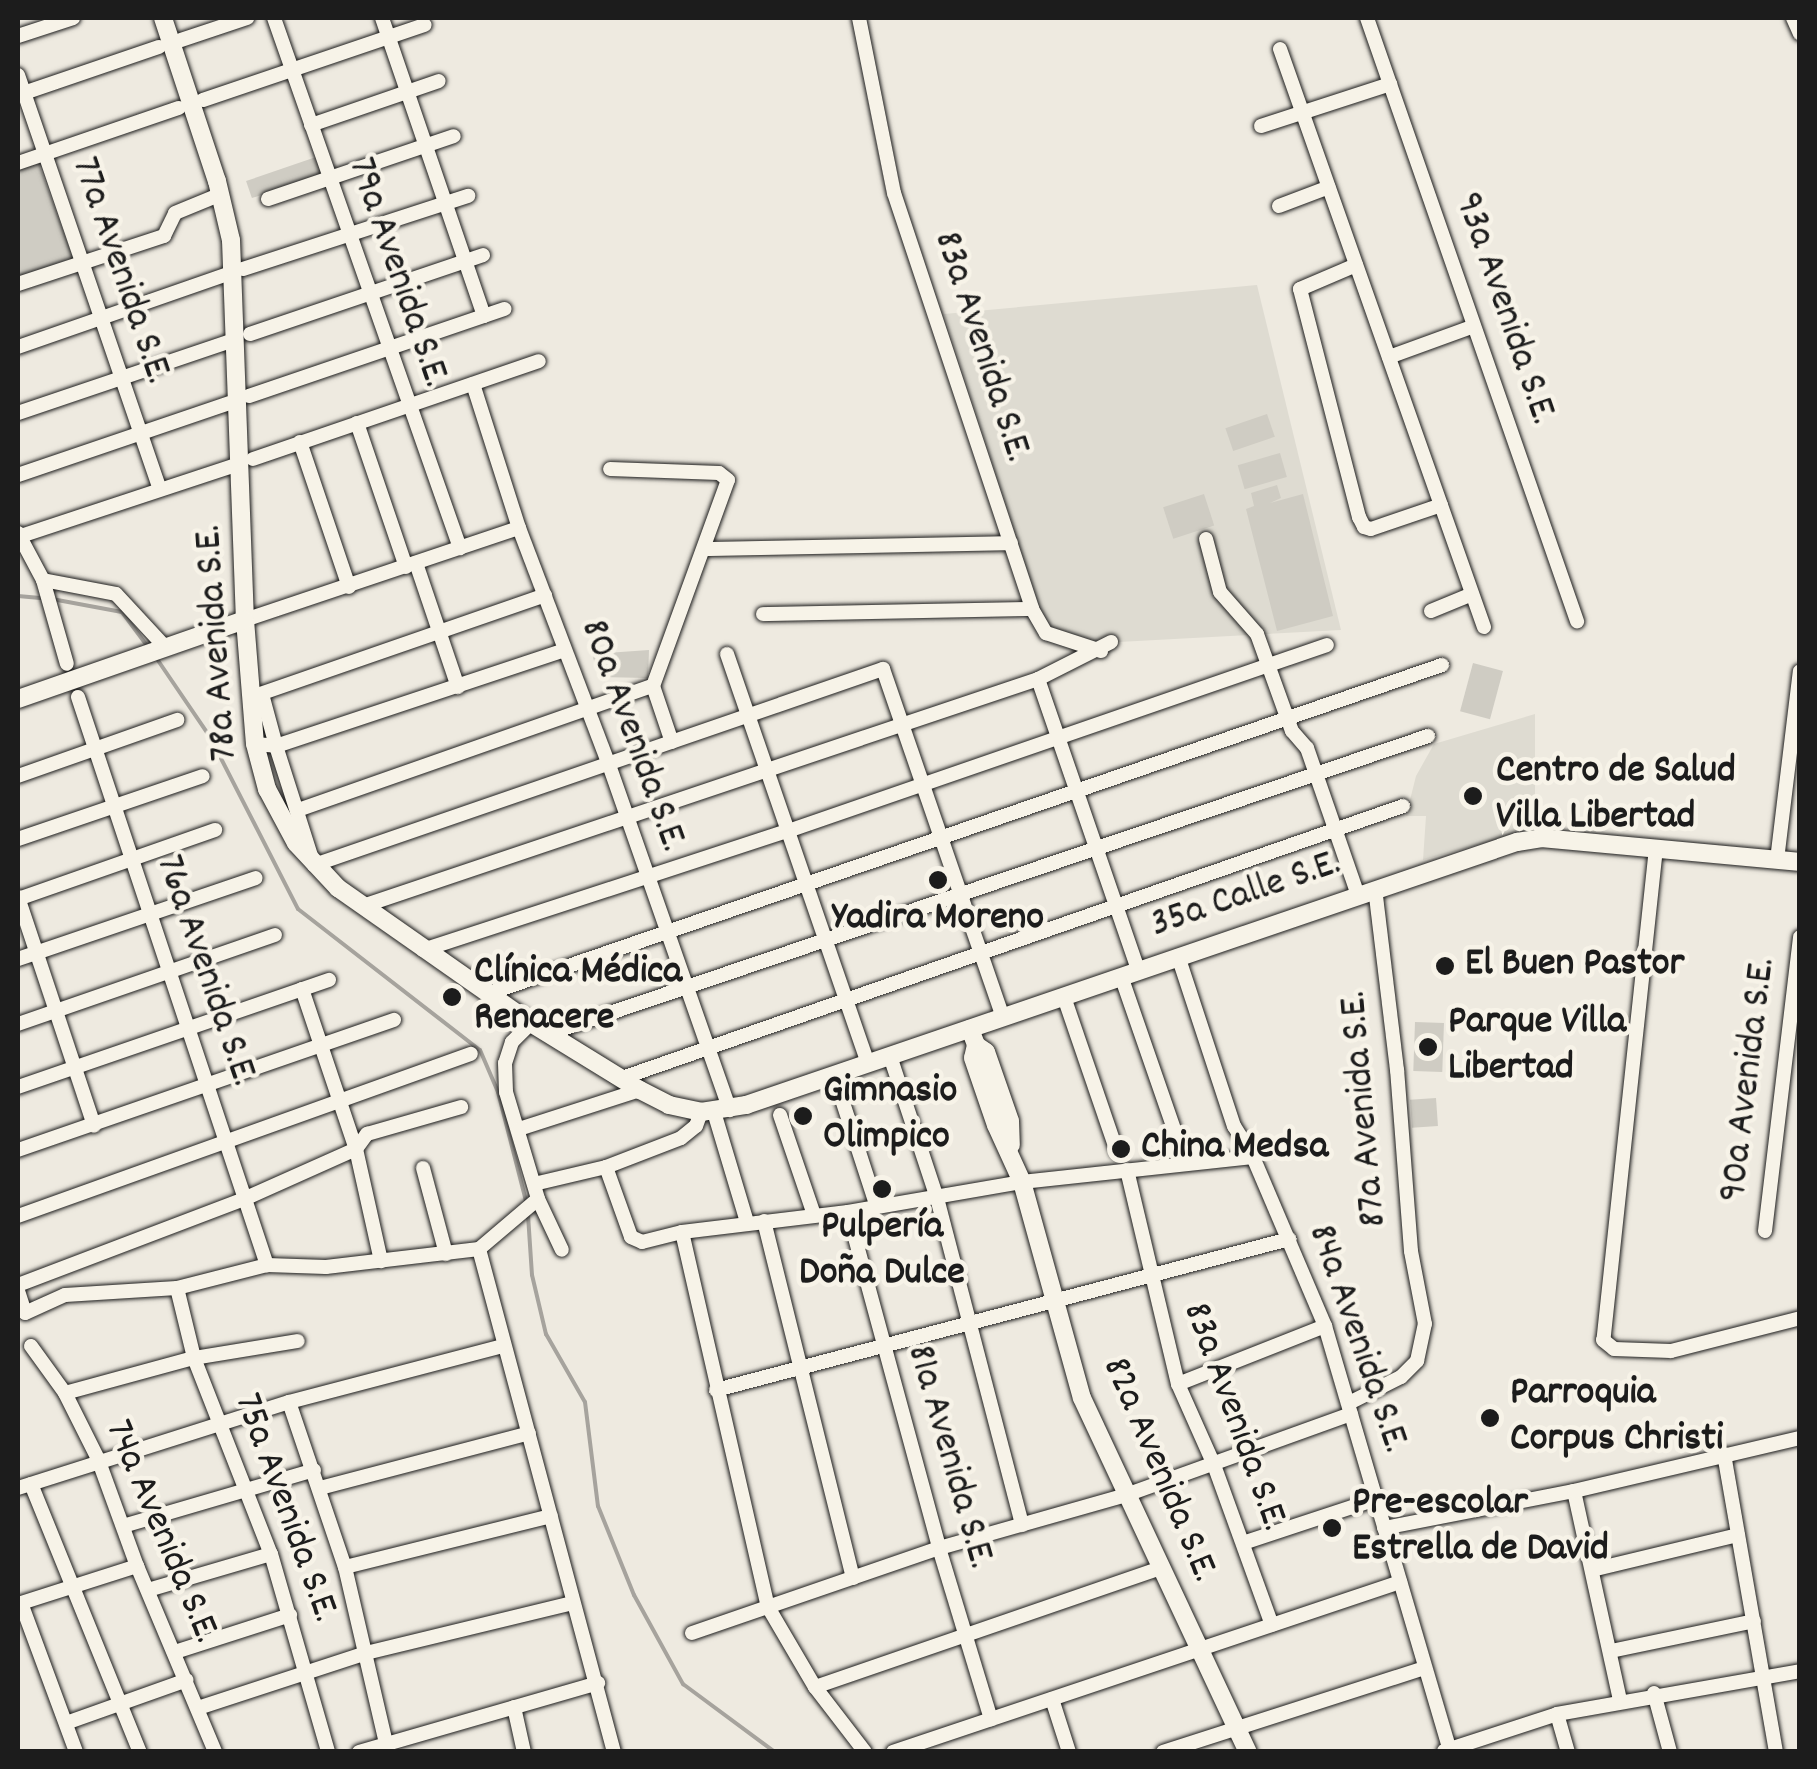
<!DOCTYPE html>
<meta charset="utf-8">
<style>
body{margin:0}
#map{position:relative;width:1817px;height:1769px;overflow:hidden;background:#eeeae0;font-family:Dekko,sans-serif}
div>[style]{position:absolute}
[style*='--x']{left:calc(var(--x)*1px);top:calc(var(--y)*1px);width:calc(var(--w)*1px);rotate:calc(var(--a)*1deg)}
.built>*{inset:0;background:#dedbd1}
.green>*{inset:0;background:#cfccc3;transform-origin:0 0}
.stream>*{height:4px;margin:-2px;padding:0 2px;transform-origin:2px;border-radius:2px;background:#a6a39d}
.roads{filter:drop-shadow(0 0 2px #1c1c1c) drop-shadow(0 0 2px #1c1c1c)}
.minor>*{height:14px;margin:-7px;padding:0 7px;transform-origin:7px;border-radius:7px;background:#f7f3e8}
.tertiary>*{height:18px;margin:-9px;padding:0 9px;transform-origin:9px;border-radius:9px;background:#f7f3e8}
.dots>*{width:28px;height:28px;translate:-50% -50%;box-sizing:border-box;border:5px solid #f7f3e8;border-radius:50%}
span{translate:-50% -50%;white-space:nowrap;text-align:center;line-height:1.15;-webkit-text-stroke:9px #f7f3e8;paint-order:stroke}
.street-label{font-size:40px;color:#1c1c1c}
.poi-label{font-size:40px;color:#1c1c1c;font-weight:700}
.left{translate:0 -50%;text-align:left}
.frame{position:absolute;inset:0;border:20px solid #1c1c1c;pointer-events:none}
</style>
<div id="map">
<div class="built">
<i style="clip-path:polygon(1257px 285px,1341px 630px,1100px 643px,1045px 625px,944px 314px)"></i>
<i style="clip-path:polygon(1535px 714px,1535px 829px,1423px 860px,1426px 816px,1406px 816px,1416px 776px,1434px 744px)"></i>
</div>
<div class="green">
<i style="left:316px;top:157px;width:18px;height:74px;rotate:71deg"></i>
<i style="clip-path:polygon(38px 162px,73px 258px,18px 277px,18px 169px)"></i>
<i style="left:1267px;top:414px;width:24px;height:44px;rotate:71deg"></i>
<i style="left:1280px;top:453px;width:25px;height:44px;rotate:74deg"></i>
<i style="clip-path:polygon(1277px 485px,1281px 498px,1270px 503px,1303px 494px,1333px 616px,1277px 631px,1246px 509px,1254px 506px,1251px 493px)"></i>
<i style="left:1204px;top:494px;width:33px;height:43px;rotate:72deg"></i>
<i style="clip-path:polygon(649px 650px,648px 678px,599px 677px,592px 654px)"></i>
<i style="left:1473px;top:663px;width:31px;height:50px;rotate:15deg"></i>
<i style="left:1415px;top:1022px;width:29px;height:49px;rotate:2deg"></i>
<i style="left:1436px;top:1098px;width:28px;height:26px;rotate:86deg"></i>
</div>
<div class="stream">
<i style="--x:18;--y:596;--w:25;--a:5"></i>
<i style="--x:52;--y:599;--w:71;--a:10.5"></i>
<i style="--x:122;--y:612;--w:44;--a:53.4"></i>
<i style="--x:157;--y:659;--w:94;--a:55.8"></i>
<i style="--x:210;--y:737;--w:193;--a:62.9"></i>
<i style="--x:298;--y:909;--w:230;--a:37.8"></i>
<i style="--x:480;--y:1050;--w:46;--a:66.8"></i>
<i style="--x:498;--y:1092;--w:117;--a:75.6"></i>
<i style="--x:528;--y:1215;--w:60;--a:86.2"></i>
<i style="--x:532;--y:1275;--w:61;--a:76.7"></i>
<i style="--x:546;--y:1334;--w:78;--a:60.2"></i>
<i style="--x:585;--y:1402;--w:105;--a:82.9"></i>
<i style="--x:598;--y:1506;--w:96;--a:68"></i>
<i style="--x:634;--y:1595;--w:102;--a:61.2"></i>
<i style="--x:683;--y:1684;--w:114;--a:36.5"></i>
</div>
<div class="roads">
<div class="minor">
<i style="--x:274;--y:18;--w:562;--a:70.66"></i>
<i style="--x:382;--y:18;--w:315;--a:71.1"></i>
<i style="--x:859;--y:18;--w:178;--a:78.7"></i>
<i style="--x:894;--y:193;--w:438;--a:71.6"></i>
<i style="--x:1032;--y:609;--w:28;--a:60"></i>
<i style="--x:1046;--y:633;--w:58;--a:18.1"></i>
<i style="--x:1367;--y:18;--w:639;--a:70.8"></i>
<i style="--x:1793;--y:18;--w:17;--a:66"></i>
<i style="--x:18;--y:36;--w:58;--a:-18.1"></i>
<i style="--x:181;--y:40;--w:70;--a:-18.4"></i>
<i style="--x:1280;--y:49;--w:613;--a:70.56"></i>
<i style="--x:18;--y:75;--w:436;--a:71.1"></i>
<i style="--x:18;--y:95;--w:149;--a:-18.8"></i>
<i style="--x:203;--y:100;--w:234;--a:-18.7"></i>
<i style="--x:311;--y:125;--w:135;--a:-19"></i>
<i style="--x:1261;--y:126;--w:136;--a:-18"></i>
<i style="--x:18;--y:163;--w:170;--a:-18.9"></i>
<i style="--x:268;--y:199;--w:196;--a:-18.7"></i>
<i style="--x:1279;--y:206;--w:53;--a:-20.8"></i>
<i style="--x:1356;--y:265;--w:61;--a:156.8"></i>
<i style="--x:1300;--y:289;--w:236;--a:75.5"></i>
<i style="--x:1359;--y:517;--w:11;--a:63"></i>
<i style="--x:1364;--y:527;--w:7;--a:16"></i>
<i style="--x:1371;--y:529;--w:74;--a:-18.9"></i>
<i style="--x:243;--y:269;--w:237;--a:-18"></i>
<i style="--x:18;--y:284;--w:154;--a:-18.2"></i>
<i style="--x:164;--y:236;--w:25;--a:-64"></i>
<i style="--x:175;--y:213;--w:50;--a:-22.4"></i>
<i style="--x:250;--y:334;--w:246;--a:-18.7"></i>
<i style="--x:18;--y:347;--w:222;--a:-19.2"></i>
<i style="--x:1389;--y:357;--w:90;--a:-20"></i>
<i style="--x:473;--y:384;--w:151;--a:72.3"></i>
<i style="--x:519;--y:528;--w:250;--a:69.2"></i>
<i style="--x:608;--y:762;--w:369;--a:70.7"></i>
<i style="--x:249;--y:396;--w:270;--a:-18.8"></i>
<i style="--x:18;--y:413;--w:222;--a:-18.7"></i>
<i style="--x:357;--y:423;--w:152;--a:71.2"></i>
<i style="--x:300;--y:442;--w:153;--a:71.3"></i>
<i style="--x:253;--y:459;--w:302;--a:-18.9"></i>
<i style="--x:18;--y:475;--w:223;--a:-18.8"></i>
<i style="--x:18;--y:533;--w:53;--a:62"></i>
<i style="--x:43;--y:580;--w:87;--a:74.1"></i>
<i style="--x:18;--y:537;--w:226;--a:-18.3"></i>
<i style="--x:1206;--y:539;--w:55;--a:75.2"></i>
<i style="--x:1220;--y:592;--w:56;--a:48.6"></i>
<i style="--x:1257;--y:634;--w:103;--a:70.2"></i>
<i style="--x:1292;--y:731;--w:23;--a:49"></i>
<i style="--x:1307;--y:748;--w:156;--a:70.9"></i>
<i style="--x:704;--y:549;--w:307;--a:-1.1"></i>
<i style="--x:416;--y:563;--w:131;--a:71.3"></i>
<i style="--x:43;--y:580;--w:74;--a:10.9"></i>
<i style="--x:116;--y:594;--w:74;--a:47.2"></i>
<i style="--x:1431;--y:611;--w:44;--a:-22.5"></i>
<i style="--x:763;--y:614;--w:269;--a:-1.1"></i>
<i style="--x:245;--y:620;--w:289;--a:-18.6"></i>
<i style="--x:727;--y:654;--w:434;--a:71"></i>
<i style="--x:1038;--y:679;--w:308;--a:71"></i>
<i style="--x:653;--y:686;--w:59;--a:71.3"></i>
<i style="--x:262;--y:694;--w:54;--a:74.9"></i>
<i style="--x:276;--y:746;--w:304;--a:-18.4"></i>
<i style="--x:257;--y:695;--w:305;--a:-19.1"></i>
<i style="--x:78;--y:697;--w:599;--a:71.6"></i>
<i style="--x:255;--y:744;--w:21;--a:5"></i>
<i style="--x:276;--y:746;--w:125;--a:72.3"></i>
<i style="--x:314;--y:865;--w:602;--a:-19.01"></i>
<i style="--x:883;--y:669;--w:369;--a:71"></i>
<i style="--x:18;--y:776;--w:169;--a:-19.4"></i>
<i style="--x:298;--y:810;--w:376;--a:-19.3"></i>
<i style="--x:653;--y:686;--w:219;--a:-70"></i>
<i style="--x:728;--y:480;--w:11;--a:-142"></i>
<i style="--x:719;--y:473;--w:109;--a:-177.9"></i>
<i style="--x:18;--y:839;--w:195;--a:-18.8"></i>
<i style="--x:1656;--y:848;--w:495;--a:96.1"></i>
<i style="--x:1603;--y:1340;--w:14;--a:39"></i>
<i style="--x:1614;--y:1349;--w:57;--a:2"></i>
<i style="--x:1671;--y:1351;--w:133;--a:-14.3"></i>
<i style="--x:1777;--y:860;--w:190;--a:-83.1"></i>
<i style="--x:18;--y:897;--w:241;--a:71.6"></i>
<i style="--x:18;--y:899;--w:209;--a:-19.3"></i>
<i style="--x:363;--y:906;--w:712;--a:-18.59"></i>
<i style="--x:1038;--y:679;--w:82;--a:-26.9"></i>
<i style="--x:423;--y:950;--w:384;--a:-18.1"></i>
<i style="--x:788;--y:831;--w:570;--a:-19.04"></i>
<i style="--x:1178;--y:956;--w:179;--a:71.8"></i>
<i style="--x:1234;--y:1126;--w:36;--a:58"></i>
<i style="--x:1253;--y:1157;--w:184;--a:66.9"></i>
<i style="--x:1325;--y:1326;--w:444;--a:73.6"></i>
<i style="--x:18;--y:959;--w:251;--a:-18.8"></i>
<i style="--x:1121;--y:976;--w:199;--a:70.9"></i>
<i style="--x:302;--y:989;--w:169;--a:71.4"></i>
<i style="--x:356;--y:1149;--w:115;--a:77.4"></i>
<i style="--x:490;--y:993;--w:1007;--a:-19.01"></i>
<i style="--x:1064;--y:997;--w:164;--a:71.1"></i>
<i style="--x:531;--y:1023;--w:27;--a:135"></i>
<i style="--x:512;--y:1042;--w:22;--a:108"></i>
<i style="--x:505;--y:1063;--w:29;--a:88"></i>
<i style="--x:506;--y:1092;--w:112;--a:73.3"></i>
<i style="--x:538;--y:1199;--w:56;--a:64.8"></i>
<i style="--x:18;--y:1024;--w:272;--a:-19.1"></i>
<i style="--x:551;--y:1033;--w:926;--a:-18.71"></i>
<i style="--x:890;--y:1056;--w:150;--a:71.7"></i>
<i style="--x:937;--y:1198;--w:338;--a:75.4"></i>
<i style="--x:834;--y:1075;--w:139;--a:72"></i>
<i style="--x:622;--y:1078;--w:827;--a:-19.2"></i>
<i style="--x:18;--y:1087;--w:329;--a:-19"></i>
<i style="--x:714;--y:1112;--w:115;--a:73.3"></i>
<i style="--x:780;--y:1115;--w:106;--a:71.2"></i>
<i style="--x:519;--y:1129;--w:127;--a:-17.9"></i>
<i style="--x:18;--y:1150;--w:398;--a:-19.1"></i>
<i style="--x:606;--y:1167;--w:74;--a:70.3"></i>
<i style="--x:631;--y:1237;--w:12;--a:24"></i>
<i style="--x:642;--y:1242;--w:41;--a:-14"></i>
<i style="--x:682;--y:1232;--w:167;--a:-6.9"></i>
<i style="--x:848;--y:1212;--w:177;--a:-9.8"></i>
<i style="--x:1022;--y:1182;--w:232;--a:-6.2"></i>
<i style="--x:423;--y:1168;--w:89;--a:75"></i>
<i style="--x:1127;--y:1170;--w:220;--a:76.6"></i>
<i style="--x:1178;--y:1384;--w:89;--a:66"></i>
<i style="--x:1214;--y:1465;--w:170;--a:70.1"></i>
<i style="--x:534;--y:1184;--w:74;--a:-13.3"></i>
<i style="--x:606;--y:1167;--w:80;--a:-21.1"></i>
<i style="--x:681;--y:1138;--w:19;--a:-39"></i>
<i style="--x:696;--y:1126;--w:15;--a:-70"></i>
<i style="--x:848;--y:1212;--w:348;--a:74.8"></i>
<i style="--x:939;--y:1548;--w:179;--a:73.1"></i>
<i style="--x:18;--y:1216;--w:481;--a:-19.7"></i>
<i style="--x:764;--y:1221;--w:368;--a:76"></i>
<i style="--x:1765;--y:1231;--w:296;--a:-83.2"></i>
<i style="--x:682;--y:1232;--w:385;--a:77.1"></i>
<i style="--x:768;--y:1607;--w:93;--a:59.6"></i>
<i style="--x:815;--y:1687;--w:82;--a:52.4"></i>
<i style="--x:479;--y:1249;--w:521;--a:74.98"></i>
<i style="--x:18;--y:1285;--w:242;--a:-20.8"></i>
<i style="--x:244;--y:1199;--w:123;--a:-24.1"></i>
<i style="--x:356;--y:1149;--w:19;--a:-54"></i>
<i style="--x:367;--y:1134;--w:98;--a:-16"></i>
<i style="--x:177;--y:1288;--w:72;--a:76.3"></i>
<i style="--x:194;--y:1358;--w:211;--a:68.6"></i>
<i style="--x:271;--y:1554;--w:206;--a:73.9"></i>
<i style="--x:18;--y:1291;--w:23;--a:72"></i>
<i style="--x:25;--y:1313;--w:44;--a:-24.2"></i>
<i style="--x:65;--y:1295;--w:112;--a:-3.6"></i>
<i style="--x:177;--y:1288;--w:93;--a:-14.3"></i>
<i style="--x:267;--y:1265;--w:59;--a:1.9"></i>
<i style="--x:326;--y:1267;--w:154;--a:-6.7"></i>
<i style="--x:479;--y:1249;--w:77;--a:-40.3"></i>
<i style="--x:31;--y:1346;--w:58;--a:54.1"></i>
<i style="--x:65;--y:1393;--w:74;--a:63.4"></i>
<i style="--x:98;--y:1459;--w:114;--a:70"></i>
<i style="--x:137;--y:1566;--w:202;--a:67.2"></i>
<i style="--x:1178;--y:1384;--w:158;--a:-21.5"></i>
<i style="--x:716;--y:1390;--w:593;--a:-14.76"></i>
<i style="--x:65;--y:1393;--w:134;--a:-15.2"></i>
<i style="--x:194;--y:1358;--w:105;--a:-9.3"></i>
<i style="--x:289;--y:1402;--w:174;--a:71.3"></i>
<i style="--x:345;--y:1567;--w:190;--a:76.9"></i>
<i style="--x:1349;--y:1403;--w:58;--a:-26.6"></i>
<i style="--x:1401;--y:1377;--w:23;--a:-45"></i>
<i style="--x:1417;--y:1361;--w:38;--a:-78"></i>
<i style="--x:1425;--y:1324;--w:74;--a:-100.9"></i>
<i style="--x:1411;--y:1251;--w:182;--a:-94.4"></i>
<i style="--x:1397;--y:1070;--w:182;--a:-96.9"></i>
<i style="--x:1724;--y:1454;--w:303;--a:80.1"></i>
<i style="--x:31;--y:1484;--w:289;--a:67.9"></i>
<i style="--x:18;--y:1488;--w:284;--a:-17.6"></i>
<i style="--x:289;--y:1402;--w:221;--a:-14.7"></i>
<i style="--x:320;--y:1488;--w:216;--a:-14.7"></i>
<i style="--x:1574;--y:1491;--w:214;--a:77.6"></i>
<i style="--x:123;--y:1526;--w:199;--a:-16.3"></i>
<i style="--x:1384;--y:1528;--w:194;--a:-11"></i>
<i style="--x:1574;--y:1491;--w:232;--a:-13.2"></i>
<i style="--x:1243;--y:1543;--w:140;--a:-18.3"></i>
<i style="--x:345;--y:1567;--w:212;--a:-13.9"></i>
<i style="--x:1592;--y:1570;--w:150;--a:-13.5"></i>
<i style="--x:148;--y:1590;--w:128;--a:-16.3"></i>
<i style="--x:21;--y:1603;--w:159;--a:69.7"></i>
<i style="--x:18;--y:1604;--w:125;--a:-17.7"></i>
<i style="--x:692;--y:1633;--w:261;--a:-19"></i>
<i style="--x:939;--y:1548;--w:194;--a:-15.8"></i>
<i style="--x:1126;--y:1495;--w:239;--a:-19.8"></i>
<i style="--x:1611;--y:1651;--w:146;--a:-11.8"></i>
<i style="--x:175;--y:1652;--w:121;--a:-17.8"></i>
<i style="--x:815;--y:1687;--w:366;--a:-19"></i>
<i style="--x:1654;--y:1693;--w:61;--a:74.8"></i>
<i style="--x:1052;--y:1699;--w:56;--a:72.2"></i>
<i style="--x:514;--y:1707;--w:46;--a:77.5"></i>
<i style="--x:198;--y:1708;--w:177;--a:-18.1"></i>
<i style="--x:366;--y:1653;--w:212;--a:-13.6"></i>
<i style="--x:1557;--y:1714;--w:40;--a:74"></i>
<i style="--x:66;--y:1723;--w:128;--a:-19.6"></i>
<i style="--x:1444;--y:1751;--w:119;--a:-18.1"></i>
<i style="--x:1557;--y:1714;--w:247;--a:-10"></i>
<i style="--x:359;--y:1752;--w:249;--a:-16.1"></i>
<i style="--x:893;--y:1752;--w:535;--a:-18.54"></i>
<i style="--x:1163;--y:1752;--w:275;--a:-17.8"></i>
</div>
<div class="tertiary">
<i style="--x:163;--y:18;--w:172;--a:71.7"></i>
<i style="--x:217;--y:181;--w:61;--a:76.7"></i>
<i style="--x:231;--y:240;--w:380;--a:87.9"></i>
<i style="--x:245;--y:620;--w:124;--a:85.4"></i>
<i style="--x:255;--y:744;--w:47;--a:75.1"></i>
<i style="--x:267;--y:789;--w:61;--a:61.8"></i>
<i style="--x:296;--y:843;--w:62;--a:47"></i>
<i style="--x:338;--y:888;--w:236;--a:35"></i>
<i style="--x:531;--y:1023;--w:128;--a:31.6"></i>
<i style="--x:640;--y:1090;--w:33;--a:27"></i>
<i style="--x:669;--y:1105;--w:33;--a:12"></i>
<i style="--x:701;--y:1112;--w:46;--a:-8.8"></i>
<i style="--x:746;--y:1105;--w:815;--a:-18.84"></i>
<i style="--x:1517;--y:842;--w:25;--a:-9"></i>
<i style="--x:1542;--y:838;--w:259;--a:5.3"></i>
<i style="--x:18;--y:699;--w:240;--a:-19.2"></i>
<i style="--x:970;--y:1029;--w:17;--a:69"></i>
<i style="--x:976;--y:1045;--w:13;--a:103"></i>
<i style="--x:973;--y:1058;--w:71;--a:71.1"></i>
<i style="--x:996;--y:1125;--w:63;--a:65.5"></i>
<i style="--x:1022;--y:1182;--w:224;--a:74.5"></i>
<i style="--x:1082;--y:1398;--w:391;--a:64.9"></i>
<i style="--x:976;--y:1045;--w:12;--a:35"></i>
<i style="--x:986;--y:1052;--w:73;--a:70.8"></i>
<i style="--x:1010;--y:1121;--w:24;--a:88"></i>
</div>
</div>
<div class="dots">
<i style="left:1473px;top:796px;background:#1c1c1c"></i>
<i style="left:938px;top:880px;background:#1c1c1c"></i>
<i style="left:1445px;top:966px;background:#1c1c1c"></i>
<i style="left:452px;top:997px;background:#1c1c1c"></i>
<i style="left:1428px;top:1047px;background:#1c1c1c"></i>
<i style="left:803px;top:1116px;background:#1c1c1c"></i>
<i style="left:1121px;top:1149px;background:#1c1c1c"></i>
<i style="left:882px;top:1189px;background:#1c1c1c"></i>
<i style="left:1490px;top:1418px;background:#1c1c1c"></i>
<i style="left:1332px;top:1528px;background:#1c1c1c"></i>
</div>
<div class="street-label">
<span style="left:119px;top:271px;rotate:71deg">77a Avenida S.E.</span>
<span style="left:396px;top:273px;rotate:71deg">79a Avenida S.E.</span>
<span style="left:1503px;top:309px;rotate:71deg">93a Avenida S.E.</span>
<span style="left:980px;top:347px;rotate:72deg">83a Avenida S.E.</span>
<span style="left:219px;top:643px;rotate:-94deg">78a Avenida S.E.</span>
<span style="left:631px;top:736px;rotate:70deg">80a Avenida S.E.</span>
<span style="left:1246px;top:896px;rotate:-19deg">35a Calle S.E.</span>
<span style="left:204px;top:971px;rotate:71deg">76a Avenida S.E.</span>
<span style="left:1750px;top:1080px;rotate:-83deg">90a Avenida S.E.</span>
<span style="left:1366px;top:1109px;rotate:-95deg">87a Avenida S.E.</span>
<span style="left:1356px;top:1339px;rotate:71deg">84a Avenida S.E.</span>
<span style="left:1233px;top:1417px;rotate:70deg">83a Avenida S.E.</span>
<span style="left:948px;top:1457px;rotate:74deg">81a Avenida S.E.</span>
<span style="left:1158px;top:1470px;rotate:67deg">82a Avenida S.E.</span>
<span style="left:284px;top:1508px;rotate:70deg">75a Avenida S.E.</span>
<span style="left:160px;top:1532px;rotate:67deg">74a Avenida S.E.</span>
</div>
<div class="poi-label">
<span class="left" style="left:1496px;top:796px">Centro de Salud<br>Villa Libertad</span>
<span style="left:938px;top:920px">Yadira Moreno</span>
<span class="left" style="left:1465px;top:966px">El Buen Pastor</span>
<span class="left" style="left:474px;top:997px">Clínica Médica<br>Renacere</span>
<span class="left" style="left:1448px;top:1047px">Parque Villa<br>Libertad</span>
<span class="left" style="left:823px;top:1116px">Gimnasio<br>Olimpico</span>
<span class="left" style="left:1141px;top:1149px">China Medsa</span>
<span style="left:882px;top:1252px">Pulpería<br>Doña Dulce</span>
<span class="left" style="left:1510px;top:1418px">Parroquia<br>Corpus Christi</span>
<span class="left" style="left:1352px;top:1528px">Pre-escolar<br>Estrella de David</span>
</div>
<div class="frame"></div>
</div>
